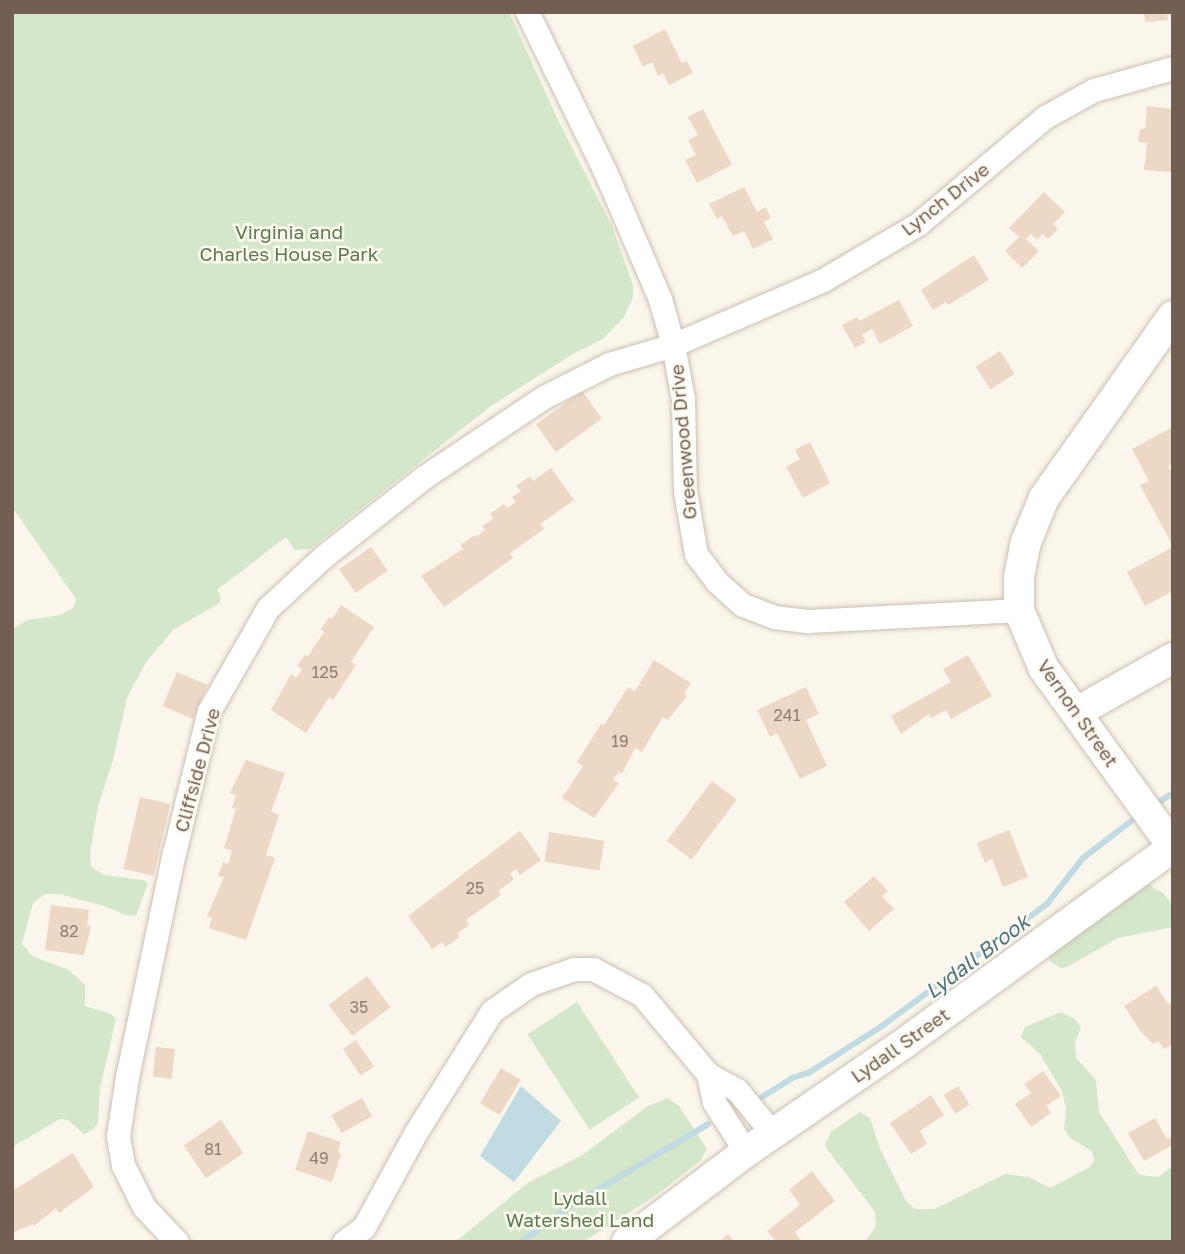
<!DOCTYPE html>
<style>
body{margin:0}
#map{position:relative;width:1185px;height:1254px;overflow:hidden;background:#faf6eb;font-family:"Golos Text",sans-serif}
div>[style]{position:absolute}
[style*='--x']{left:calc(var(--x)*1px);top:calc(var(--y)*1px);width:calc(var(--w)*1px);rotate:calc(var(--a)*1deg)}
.green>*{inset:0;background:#d4e7ca;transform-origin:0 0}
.water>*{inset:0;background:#c1dbe2}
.stream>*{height:6px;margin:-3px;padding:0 3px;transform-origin:3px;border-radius:3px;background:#c1dbe2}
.building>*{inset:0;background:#edd8c6;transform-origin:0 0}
.roads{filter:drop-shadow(0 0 2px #ccbfb2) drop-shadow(0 0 2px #ccbfb2)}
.minor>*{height:23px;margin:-11.5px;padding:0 11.5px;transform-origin:11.5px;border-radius:11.5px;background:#fff}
.tertiary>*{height:30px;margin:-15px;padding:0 15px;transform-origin:15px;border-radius:15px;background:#fff}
span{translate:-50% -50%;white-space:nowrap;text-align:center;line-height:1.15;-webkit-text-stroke:5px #fdf9f1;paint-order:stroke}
.number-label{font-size:16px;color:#927d6e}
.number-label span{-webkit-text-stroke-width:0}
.street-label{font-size:19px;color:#735f51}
.park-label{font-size:19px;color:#577c4d}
.water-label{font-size:21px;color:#4c7583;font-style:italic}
.frame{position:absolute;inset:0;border:14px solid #735f51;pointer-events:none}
</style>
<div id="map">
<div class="green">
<i style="clip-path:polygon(12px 12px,509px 12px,559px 122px,612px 226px,633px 285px,633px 297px,624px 317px,603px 339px,571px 355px,491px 406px,310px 549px,295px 550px,286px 537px,217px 590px,221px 598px,218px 604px,173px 630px,146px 662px,127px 698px,113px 760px,98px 806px,90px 853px,91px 867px,104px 875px,143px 880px,148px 883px,136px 916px,126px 915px,104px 906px,60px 894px,45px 894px,33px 903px,22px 944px,32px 956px,69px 970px,85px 985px,85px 1006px,111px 1014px,116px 1019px,100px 1088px,98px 1123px,94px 1129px,84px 1134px,68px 1120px,60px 1119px,12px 1147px,12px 629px,28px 620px,60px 615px,73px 608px,76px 599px,12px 507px)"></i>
<i style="clip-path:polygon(1147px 884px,1163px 893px,1173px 905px,1173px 927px,1118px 938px,1067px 967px,1061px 968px,1051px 962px,1049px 956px)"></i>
<i style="left:577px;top:1002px;width:114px;height:59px;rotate:57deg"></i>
<i style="clip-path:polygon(1061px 1012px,1075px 1019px,1081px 1028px,1075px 1043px,1076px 1058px,1096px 1080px,1099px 1112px,1139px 1175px,1158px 1177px,1173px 1166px,1173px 1242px,865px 1242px,876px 1226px,875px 1212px,825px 1146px,831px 1132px,860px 1112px,870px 1118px,880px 1149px,906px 1201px,915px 1209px,935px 1209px,1005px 1174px,1029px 1177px,1050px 1188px,1090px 1167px,1094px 1160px,1092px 1151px,1070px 1138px,1064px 1129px,1066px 1109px,1062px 1091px,1040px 1054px,1021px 1037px,1025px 1027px)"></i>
<i style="clip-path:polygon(668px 1098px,679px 1106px,707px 1149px,700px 1161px,655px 1196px,583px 1242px,455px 1242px,529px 1182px,581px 1156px,648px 1106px)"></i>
</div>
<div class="water">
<i style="clip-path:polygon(521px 1086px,561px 1121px,514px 1182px,480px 1156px)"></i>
</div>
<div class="stream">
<i style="--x:1154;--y:805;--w:22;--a:-32"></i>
<i style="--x:762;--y:1097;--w:36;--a:-32"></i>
<i style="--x:792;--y:1078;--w:19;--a:-18"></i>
<i style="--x:810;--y:1072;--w:85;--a:-32.6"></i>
<i style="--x:882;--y:1026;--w:205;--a:-36.5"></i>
<i style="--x:1047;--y:904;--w:58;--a:-52"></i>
<i style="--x:1083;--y:858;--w:71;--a:-37.5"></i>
<i style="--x:521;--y:1242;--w:59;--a:-36.1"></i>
<i style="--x:569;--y:1207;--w:162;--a:-30.8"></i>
</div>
<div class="building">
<i style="clip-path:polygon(1144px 12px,1167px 12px,1168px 20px,1145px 22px)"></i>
<i style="clip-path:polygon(665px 29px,682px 63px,687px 61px,693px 73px,669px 85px,663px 73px,658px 76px,652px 62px,643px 67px,633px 46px)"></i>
<i style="clip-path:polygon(1147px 106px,1173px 109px,1173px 172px,1144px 170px,1147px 143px,1138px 142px,1140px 129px,1145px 129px)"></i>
<i style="clip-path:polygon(703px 109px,732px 165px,697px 183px,685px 160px,696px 155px,688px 140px,698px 135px,688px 117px)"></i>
<i style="clip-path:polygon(744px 187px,757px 212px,766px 207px,771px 218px,764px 222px,773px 239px,753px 249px,744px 231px,734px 236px,731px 233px,722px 216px,717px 219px,709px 204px)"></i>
<i style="clip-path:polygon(1044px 192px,1065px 212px,1053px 224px,1058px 229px,1048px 239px,1043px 234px,1037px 240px,1031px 234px,1026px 239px,1039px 251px,1022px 268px,1005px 251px,1019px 237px,1009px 228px)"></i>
<i style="clip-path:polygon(974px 255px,989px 280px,948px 305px,946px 302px,933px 310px,921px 290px)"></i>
<i style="clip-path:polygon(899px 300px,913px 326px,880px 344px,872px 329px,862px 335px,866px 342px,855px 348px,842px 325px,857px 317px,859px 321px)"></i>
<i style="left:1000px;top:351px;width:27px;height:29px;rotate:57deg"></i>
<i style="left:582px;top:391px;width:34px;height:57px;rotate:54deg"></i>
<i style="clip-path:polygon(1173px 427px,1173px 464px,1168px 466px,1173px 475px,1173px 546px,1140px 485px,1149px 481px,1132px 449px)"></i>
<i style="clip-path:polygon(810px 442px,830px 483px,803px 498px,786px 467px,800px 459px,795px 450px)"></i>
<i style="clip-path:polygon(551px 468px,574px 500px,540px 524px,544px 529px,510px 553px,513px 558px,444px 607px,421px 576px,463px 549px,460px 545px,475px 535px,476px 537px,485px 530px,482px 526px,493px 519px,490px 514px,504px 504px,507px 508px,516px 502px,512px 497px,521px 491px,516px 486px,530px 476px,533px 481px)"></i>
<i style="left:371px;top:547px;width:29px;height:39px;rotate:55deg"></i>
<i style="clip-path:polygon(1173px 547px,1173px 591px,1145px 606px,1127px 572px)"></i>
<i style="clip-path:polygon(341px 605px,374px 627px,351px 662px,356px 665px,333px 700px,329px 697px,306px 733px,271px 710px,291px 674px,296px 678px,302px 669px,297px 666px,305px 655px,308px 656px,324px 632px,321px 629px,329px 617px,332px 619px)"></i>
<i style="clip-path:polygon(968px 655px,992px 696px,951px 719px,946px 710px,931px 718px,929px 714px,901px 734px,891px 716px,951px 682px,943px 669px)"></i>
<i style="clip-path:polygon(654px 660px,691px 683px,684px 694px,687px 696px,668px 720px,663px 717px,642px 752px,635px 748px,622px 774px,619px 772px,613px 780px,619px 783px,594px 818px,562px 798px,583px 766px,577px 762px,601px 724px,604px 725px,628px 687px,635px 691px)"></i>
<i style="left:177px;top:672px;width:33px;height:37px;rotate:23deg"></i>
<i style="clip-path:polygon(806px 687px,819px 714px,806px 720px,827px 766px,800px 779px,777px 733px,770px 737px,757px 710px)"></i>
<i style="clip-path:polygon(246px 760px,285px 773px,271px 812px,279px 815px,266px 855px,275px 858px,246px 940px,209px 928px,212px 918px,207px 916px,224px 877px,218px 876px,223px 862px,228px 864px,232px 851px,224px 848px,236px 809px,232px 808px,236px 795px,230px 793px)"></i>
<i style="left:712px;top:781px;width:31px;height:75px;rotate:37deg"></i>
<i style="left:140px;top:797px;width:31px;height:74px;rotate:13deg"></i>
<i style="clip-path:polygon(1009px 830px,1028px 877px,1003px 887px,992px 859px,985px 863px,977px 843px)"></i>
<i style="clip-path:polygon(520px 831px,541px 860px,520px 875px,516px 869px,510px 874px,514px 879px,498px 891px,501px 895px,466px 920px,469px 925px,457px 934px,460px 937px,445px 947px,442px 942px,432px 949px,408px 916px)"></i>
<i style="left:549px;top:832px;width:56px;height:30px;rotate:9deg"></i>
<i style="clip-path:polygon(874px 876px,888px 891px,882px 896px,894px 909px,869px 931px,844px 902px)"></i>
<i style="clip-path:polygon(51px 905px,89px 910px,87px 926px,91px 926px,84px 955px,45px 950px)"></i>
<i style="left:367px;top:976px;width:39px;height:48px;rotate:53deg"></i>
<i style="clip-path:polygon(1156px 986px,1168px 1004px,1173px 1002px,1173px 1044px,1164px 1049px,1158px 1041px,1153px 1044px,1141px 1032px,1124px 1006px)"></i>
<i style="left:356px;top:1040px;width:32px;height:16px;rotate:56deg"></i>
<i style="left:156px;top:1047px;width:19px;height:30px;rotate:6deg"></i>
<i style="left:501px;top:1068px;width:23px;height:41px;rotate:31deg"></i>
<i style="clip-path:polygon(1043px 1071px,1061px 1096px,1046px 1106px,1051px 1113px,1031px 1127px,1015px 1104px,1031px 1093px,1024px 1084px)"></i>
<i style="left:958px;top:1086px;width:22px;height:17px;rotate:58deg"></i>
<i style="clip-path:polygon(931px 1095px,944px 1115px,920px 1131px,927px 1144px,911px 1154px,890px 1123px)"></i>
<i style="left:362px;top:1098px;width:21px;height:35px;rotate:61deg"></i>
<i style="clip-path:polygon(1155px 1118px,1167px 1139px,1173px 1136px,1173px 1150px,1171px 1146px,1144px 1161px,1128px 1133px)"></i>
<i style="left:221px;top:1120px;width:40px;height:45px;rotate:56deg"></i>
<i style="clip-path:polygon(308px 1131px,341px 1142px,338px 1152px,341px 1154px,332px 1182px,295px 1170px)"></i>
<i style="clip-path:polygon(73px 1153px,94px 1187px,59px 1213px,56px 1208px,34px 1226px,33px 1224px,12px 1233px,12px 1191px)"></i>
<i style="clip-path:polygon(812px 1171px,835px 1201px,795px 1232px,800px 1239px,796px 1242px,776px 1242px,767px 1231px,800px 1205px,789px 1190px)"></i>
<i style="clip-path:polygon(728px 1234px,735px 1242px,719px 1242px)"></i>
</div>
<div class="roads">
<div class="minor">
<i style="--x:527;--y:12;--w:175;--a:63.9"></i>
<i style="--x:604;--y:169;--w:142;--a:66.7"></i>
<i style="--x:660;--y:299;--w:48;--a:74.2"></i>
<i style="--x:673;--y:345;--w:55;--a:79.5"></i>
<i style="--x:683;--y:399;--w:92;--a:88.8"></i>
<i style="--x:685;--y:491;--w:64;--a:80.1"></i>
<i style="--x:696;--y:554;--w:34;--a:53"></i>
<i style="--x:716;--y:581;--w:36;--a:42"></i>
<i style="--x:743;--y:605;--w:33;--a:21"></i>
<i style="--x:774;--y:617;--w:35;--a:7"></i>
<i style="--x:809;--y:621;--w:210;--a:-3"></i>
<i style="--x:708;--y:1074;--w:29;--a:78"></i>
<i style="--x:714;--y:1102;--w:59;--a:57.4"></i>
<i style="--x:177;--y:1242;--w:48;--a:-133.3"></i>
<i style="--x:144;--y:1207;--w:47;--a:-116.6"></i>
<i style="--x:123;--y:1165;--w:29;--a:-100"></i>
<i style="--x:118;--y:1136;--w:60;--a:-81.3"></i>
<i style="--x:127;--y:1077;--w:229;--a:-78.2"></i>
<i style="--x:174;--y:853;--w:146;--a:-76.2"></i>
<i style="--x:209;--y:711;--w:119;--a:-60.2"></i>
<i style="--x:268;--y:608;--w:76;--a:-42.9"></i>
<i style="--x:324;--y:556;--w:127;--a:-38.3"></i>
<i style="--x:424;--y:477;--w:144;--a:-33.7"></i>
<i style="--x:544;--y:397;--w:73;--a:-26.9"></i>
<i style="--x:609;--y:364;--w:67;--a:-16.5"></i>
<i style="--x:673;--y:345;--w:163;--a:-23.4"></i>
<i style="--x:823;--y:280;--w:110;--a:-30.5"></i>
<i style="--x:918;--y:224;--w:166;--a:-40.1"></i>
<i style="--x:1045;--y:117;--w:56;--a:-28.9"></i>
<i style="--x:1094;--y:90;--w:82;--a:-15.6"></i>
<i style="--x:344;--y:1242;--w:25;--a:-37"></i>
<i style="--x:364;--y:1227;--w:108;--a:-61.3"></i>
<i style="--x:416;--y:1132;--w:143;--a:-57.9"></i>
<i style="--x:492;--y:1011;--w:47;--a:-34.7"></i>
<i style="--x:531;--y:984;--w:46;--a:-19.2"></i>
<i style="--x:574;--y:969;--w:19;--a:0"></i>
<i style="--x:593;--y:969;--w:55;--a:28"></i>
<i style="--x:642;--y:995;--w:103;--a:50.1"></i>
<i style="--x:708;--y:1074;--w:33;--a:29"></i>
<i style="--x:737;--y:1090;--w:57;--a:50.7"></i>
</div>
<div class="tertiary">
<i style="--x:1077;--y:712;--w:110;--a:-29.4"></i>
<i style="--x:627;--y:1242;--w:149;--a:-37.1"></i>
<i style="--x:746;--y:1152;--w:191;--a:-34.5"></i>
<i style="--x:903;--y:1044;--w:334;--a:-36.1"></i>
<i style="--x:1173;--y:847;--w:220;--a:-125.9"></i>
<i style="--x:1044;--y:669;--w:64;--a:-113"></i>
<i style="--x:1019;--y:610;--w:33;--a:-90"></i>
<i style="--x:1019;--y:577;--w:36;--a:-79"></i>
<i style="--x:1026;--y:542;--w:48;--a:-67.8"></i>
<i style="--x:1044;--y:498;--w:223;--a:-54.7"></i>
</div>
</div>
<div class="number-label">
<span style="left:325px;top:672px">125</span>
<span style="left:787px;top:715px">241</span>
<span style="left:620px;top:741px">19</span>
<span style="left:475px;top:888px">25</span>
<span style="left:69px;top:931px">82</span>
<span style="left:359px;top:1007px">35</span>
<span style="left:213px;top:1149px">81</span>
<span style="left:319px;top:1158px">49</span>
</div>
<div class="street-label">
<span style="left:945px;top:199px;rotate:-38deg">Lynch Drive</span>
<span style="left:683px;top:442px;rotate:-95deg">Greenwood Drive</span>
<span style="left:1078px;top:713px;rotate:55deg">Vernon Street</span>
<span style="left:197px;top:770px;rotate:-75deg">Cliffside Drive</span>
<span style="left:900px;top:1045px;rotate:-35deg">Lydall Street</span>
</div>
<div class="park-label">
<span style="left:289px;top:243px">Virginia and<br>Charles House Park</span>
<span style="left:580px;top:1209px">Lydall<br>Watershed Land</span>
</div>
<div class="water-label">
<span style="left:977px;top:956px;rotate:-37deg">Lydall Brook</span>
</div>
<div class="frame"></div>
</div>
